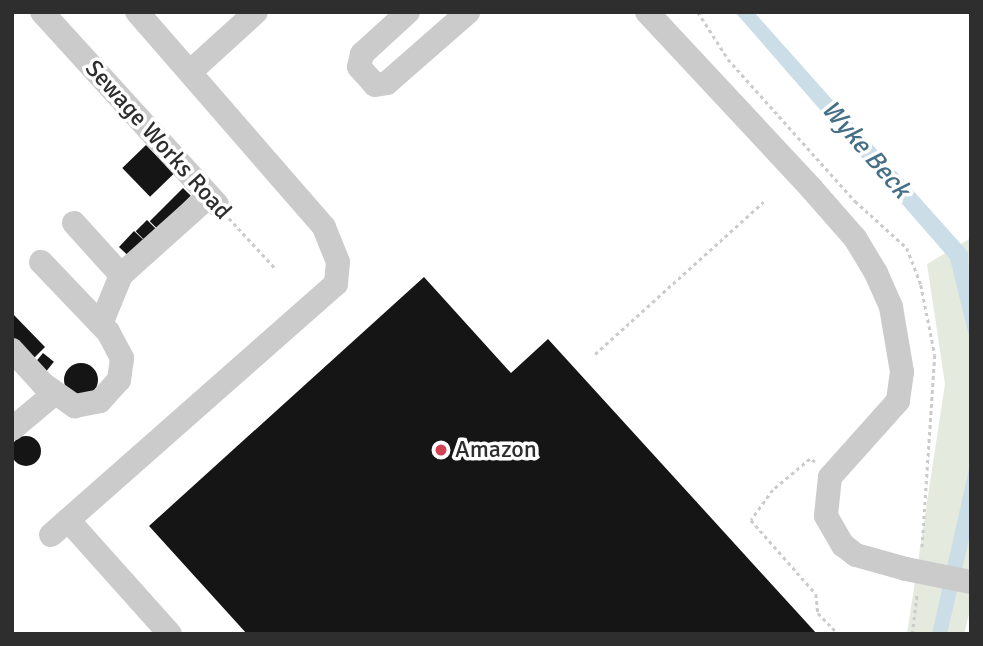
<!DOCTYPE html>
<style>
body{margin:0}
#map{position:relative;width:983px;height:646px;overflow:hidden;background:#fff;font-family:Signika,sans-serif}
div>[style]{position:absolute}
[style*='--x']{left:calc(var(--x)*1px);top:calc(var(--y)*1px);width:calc(var(--w)*1px);rotate:calc(var(--a)*1deg)}
.green>*{inset:0;background:#e4eadd}
.water>*{inset:0;background:#cbdde7}
.building>*{inset:0;background:#151515;transform-origin:0 0}
.round{border-radius:50%}
.path>*{height:2.5px;margin-top:-1.25px;transform-origin:0;background:repeating-linear-gradient(90deg,#cbcbcb 0 3.5px,transparent 0 7px)}
.minor>*{height:24px;margin:-12px;padding:0 12px;transform-origin:12px;border-radius:12px;background:#cbcbcb}
.minor-bridge>*{height:24px;margin:-12px;padding:0 12px;transform-origin:12px;border-radius:12px;background:#cbcbcb}
.dots>*{width:19px;height:19px;translate:-50% -50%;box-sizing:border-box;border:4px solid #fff;border-radius:50%}
span{translate:-50% -50%;white-space:nowrap;text-align:center;line-height:1.15;-webkit-text-stroke:7px #fff;paint-order:stroke}
.street-label{font-size:24px;color:#2e2e2e}
.poi-label{font-size:24px;color:#2e2e2e}
.left{translate:0 -50%;text-align:left}
.water-label{font-size:26px;color:#456f87;font-style:italic}
.frame{position:absolute;inset:0;border:14px solid #2e2e2e;pointer-events:none}
</style>
<div id="map">
<div class="green">
<i style="clip-path:polygon(971px 238px,971px 606px,964px 634px,907px 634px,945px 384px,927px 264px)"></i>
</div>
<div class="water">
<i style="clip-path:polygon(735px 12px,754px 12px,968px 252px,971px 344px,950px 259px)"></i>
<i style="clip-path:polygon(971px 460px,971px 531px,947px 634px,932px 634px)"></i>
</div>
<div class="building">
<i style="left:146px;top:145px;width:40px;height:33px;rotate:46deg"></i>
<i style="left:183px;top:188px;width:11px;height:47px;rotate:45deg"></i>
<i style="left:147px;top:220px;width:16px;height:16px;rotate:45deg"></i>
<i style="left:134px;top:231px;width:16px;height:22px;rotate:43deg"></i>
<i style="clip-path:polygon(424px 277px,511px 373px,548px 339px,817px 634px,247px 634px,149px 526px)"></i>
<i style="clip-path:polygon(12px 313px,45px 347px,33px 359px,12px 337px)"></i>
<i style="left:43px;top:353px;width:14px;height:13px;rotate:39deg"></i>
<i class="round" style="left:64px;top:363px;width:34px;height:34px"></i>
<i class="round" style="left:11px;top:436px;width:30px;height:30px"></i>
</div>
<div class="path">
<i style="--x:698;--y:12;--w:56;--a:57.4"></i>
<i style="--x:728;--y:59;--w:191;--a:48.2"></i>
<i style="--x:855;--y:201;--w:70;--a:42.1"></i>
<i style="--x:907;--y:248;--w:40;--a:69"></i>
<i style="--x:921;--y:285;--w:71;--a:78.7"></i>
<i style="--x:935;--y:355;--w:196;--a:93.8"></i>
<i style="--x:229;--y:218;--w:67;--a:47.4"></i>
<i style="--x:595;--y:354;--w:227;--a:-42.1"></i>
<i style="--x:815;--y:462;--w:6;--a:-149"></i>
<i style="--x:810;--y:459;--w:48;--a:140"></i>
<i style="--x:773;--y:490;--w:37;--a:126"></i>
<i style="--x:751;--y:520;--w:98;--a:48.7"></i>
<i style="--x:816;--y:594;--w:19;--a:84"></i>
<i style="--x:818;--y:613;--w:29;--a:46"></i>
<i style="--x:912;--y:634;--w:42;--a:-83.2"></i>
</div>
<div class="minor">
<i style="--x:42;--y:12;--w:260;--a:47.7"></i>
<i style="--x:408;--y:12;--w:62;--a:137.6"></i>
<i style="--x:362;--y:54;--w:13;--a:103"></i>
<i style="--x:359;--y:67;--w:24;--a:48"></i>
<i style="--x:375;--y:85;--w:12;--a:-9"></i>
<i style="--x:387;--y:83;--w:108;--a:-41.2"></i>
<i style="--x:647;--y:12;--w:241;--a:47"></i>
<i style="--x:811;--y:188;--w:67;--a:48.7"></i>
<i style="--x:855;--y:238;--w:41;--a:59"></i>
<i style="--x:876;--y:273;--w:37;--a:66"></i>
<i style="--x:891;--y:307;--w:66;--a:80.4"></i>
<i style="--x:902;--y:372;--w:29;--a:98"></i>
<i style="--x:898;--y:401;--w:102;--a:131.8"></i>
<i style="--x:830;--y:477;--w:39;--a:96"></i>
<i style="--x:826;--y:516;--w:34;--a:60"></i>
<i style="--x:843;--y:545;--w:16;--a:38"></i>
<i style="--x:856;--y:555;--w:52;--a:15.6"></i>
<i style="--x:190;--y:72;--w:89;--a:-42.3"></i>
<i style="--x:74;--y:223;--w:70;--a:47.9"></i>
<i style="--x:121;--y:275;--w:118;--a:-41.9"></i>
<i style="--x:101;--y:324;--w:53;--a:-67.8"></i>
<i style="--x:12;--y:350;--w:46;--a:47.6"></i>
<i style="--x:43;--y:384;--w:39;--a:35"></i>
<i style="--x:75;--y:406;--w:25;--a:-11"></i>
<i style="--x:100;--y:401;--w:28;--a:-48"></i>
<i style="--x:119;--y:380;--w:22;--a:-82"></i>
<i style="--x:122;--y:358;--w:30;--a:-118"></i>
<i style="--x:108;--y:332;--w:97;--a:-133.7"></i>
<i style="--x:12;--y:429;--w:56;--a:-39.9"></i>
<i style="--x:68;--y:520;--w:153;--a:48.2"></i>
<i style="--x:51;--y:535;--w:380;--a:-41.4"></i>
<i style="--x:336;--y:284;--w:22;--a:-85"></i>
<i style="--x:338;--y:262;--w:38;--a:-112"></i>
<i style="--x:324;--y:227;--w:285;--a:-131"></i>
</div>
<div class="minor-bridge">
<i style="--x:906;--y:569;--w:66;--a:11.3"></i>
</div>
<div class="dots">
<i style="left:441px;top:450px;background:#d24351"></i>
</div>
<div class="street-label">
<span style="left:158px;top:140px;rotate:48deg">Sewage Works Road</span>
</div>
<div class="poi-label">
<span class="left" style="left:455px;top:450px">Amazon</span>
</div>
<div class="water-label">
<span style="left:865px;top:150px;rotate:49deg">Wyke Beck</span>
</div>
<div class="frame"></div>
</div>
